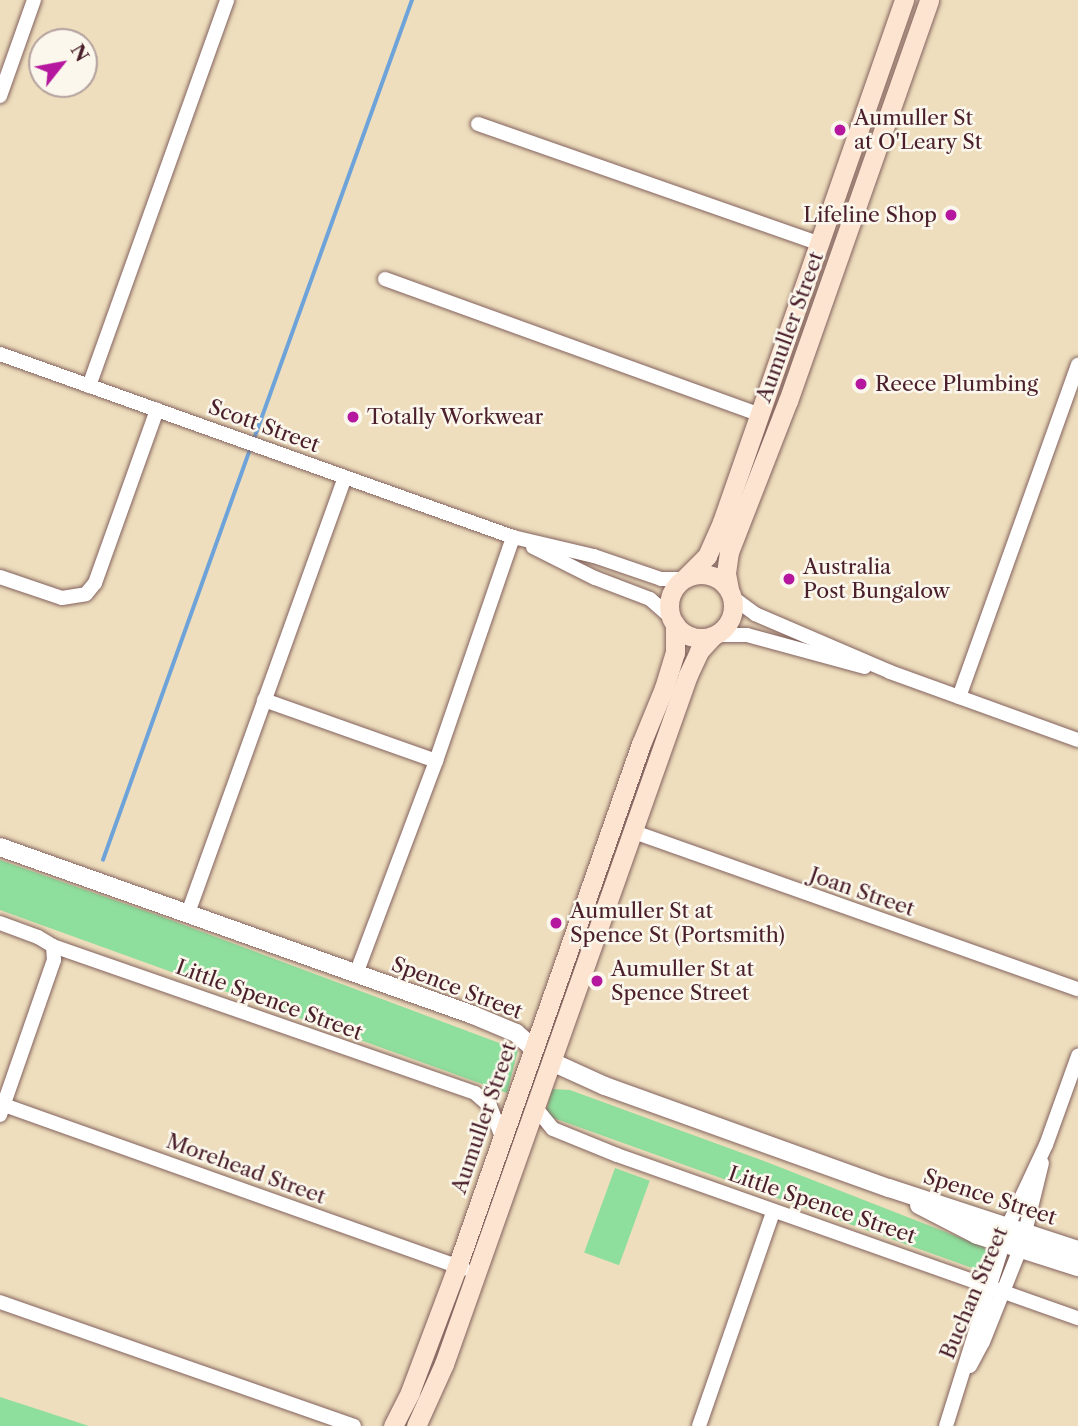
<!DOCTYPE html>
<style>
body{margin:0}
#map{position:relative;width:1078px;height:1426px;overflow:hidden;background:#eedebd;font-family:"Libre Caslon Text",serif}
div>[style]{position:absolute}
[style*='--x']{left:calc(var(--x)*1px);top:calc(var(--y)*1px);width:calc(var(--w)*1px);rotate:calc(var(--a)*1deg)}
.green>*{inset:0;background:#8ede9d;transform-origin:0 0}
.stream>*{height:3.5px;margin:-1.75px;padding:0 1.75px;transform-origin:1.75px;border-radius:1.75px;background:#6ea3da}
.roads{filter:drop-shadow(0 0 2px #83625e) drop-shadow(0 0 2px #83625e)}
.minor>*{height:14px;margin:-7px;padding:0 7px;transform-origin:7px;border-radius:7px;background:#fff}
.tertiary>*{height:18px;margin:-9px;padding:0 9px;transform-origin:9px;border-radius:9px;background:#fff}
.secondary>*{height:19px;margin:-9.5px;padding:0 9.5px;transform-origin:9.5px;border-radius:9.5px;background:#fde4d0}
.secondary>.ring{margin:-9.5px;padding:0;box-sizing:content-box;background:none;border:19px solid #fde4d0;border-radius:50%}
.dots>*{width:19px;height:19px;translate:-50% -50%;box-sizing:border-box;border:4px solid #fbf7ec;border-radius:50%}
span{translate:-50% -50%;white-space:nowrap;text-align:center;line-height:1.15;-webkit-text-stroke:5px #fbf7ec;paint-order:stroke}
.poi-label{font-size:21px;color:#4a1f2b}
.left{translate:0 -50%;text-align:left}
.right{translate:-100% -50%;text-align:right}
.street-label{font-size:21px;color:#4a1f2b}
.north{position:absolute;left:28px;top:28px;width:70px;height:70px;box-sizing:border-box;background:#fbf7ec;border:2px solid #b4a19f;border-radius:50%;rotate:59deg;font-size:19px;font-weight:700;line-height:28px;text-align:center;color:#4a1f2b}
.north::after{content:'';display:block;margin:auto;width:24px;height:32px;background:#b5179e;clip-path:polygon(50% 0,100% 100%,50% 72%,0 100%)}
</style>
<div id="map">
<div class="green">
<i style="clip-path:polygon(0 860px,160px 916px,518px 1050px,507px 1093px,0 910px)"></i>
<i style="clip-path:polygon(552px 1089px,570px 1090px,764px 1161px,984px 1247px,988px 1255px,975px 1269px,545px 1115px)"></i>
<i style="left:615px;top:1168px;width:37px;height:90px;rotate:20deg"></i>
<i style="clip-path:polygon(0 1397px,89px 1426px,0 1426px)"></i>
</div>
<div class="stream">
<i style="--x:254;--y:439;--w:467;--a:-70.2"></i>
<i style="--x:103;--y:860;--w:439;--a:-70.3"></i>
</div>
<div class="roads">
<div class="minor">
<i style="--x:0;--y:96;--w:102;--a:-70.5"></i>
<i style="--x:478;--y:124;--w:360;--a:19.3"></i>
<i style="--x:385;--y:279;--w:397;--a:19.9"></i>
<i style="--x:0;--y:354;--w:545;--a:19.63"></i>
<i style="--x:513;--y:537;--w:83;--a:13.2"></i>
<i style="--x:594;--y:556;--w:71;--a:18.9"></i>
<i style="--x:661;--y:579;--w:22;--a:0"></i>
<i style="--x:89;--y:386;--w:410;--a:-70.3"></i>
<i style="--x:533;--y:547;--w:69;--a:26.6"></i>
<i style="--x:595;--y:578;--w:59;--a:20.9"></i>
<i style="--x:650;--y:599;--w:28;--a:41"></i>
<i style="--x:0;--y:577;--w:65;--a:18.7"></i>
<i style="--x:62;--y:598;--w:24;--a:-9"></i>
<i style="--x:86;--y:594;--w:14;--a:-51"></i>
<i style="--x:95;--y:583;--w:184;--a:-70.3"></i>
<i style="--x:732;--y:597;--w:29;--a:36"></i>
<i style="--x:755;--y:614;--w:147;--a:23.2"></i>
<i style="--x:890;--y:672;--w:200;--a:19.9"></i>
<i style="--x:714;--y:635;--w:33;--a:0"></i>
<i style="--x:747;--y:635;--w:122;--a:15.2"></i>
<i style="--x:959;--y:697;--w:353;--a:-70.3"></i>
<i style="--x:264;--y:700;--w:182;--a:19.5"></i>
<i style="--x:634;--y:832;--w:471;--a:19.5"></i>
<i style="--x:188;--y:913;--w:463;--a:-70.2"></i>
<i style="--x:0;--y:923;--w:40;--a:20.2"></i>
<i style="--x:38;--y:937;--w:17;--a:31"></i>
<i style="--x:53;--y:946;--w:447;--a:19.2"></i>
<i style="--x:475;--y:1093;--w:20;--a:41"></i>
<i style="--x:490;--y:1106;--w:33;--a:69"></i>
<i style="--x:356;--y:974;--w:228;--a:-69.4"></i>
<i style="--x:436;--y:761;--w:237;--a:-71"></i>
<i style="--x:4;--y:1105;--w:488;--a:19.6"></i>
<i style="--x:535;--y:1107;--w:28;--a:51"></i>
<i style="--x:553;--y:1129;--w:69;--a:22.1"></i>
<i style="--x:617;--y:1155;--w:489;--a:19.5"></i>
<i style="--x:0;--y:1115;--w:164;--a:-70.8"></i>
<i style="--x:54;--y:960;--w:14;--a:-94"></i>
<i style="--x:1008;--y:1226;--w:89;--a:-64.9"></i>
<i style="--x:1046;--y:1145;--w:95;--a:-70.2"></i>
<i style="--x:1025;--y:1232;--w:71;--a:-76.2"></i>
<i style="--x:0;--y:1302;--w:375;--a:19.3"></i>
<i style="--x:970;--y:1366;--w:27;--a:-62"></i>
<i style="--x:983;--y:1342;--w:100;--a:-68.3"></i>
<i style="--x:699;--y:1426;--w:226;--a:-70.9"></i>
<i style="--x:946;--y:1426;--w:191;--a:-72.6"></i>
</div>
<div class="tertiary">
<i style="--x:0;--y:847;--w:502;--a:19.55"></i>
<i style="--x:473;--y:1015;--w:47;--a:22.7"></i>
<i style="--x:516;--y:1033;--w:23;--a:41"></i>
<i style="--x:552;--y:1062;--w:58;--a:24.4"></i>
<i style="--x:605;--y:1086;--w:302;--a:19.8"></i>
<i style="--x:889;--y:1188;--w:199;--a:18.2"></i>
<i style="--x:919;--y:1205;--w:65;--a:27.3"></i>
<i style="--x:977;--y:1235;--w:106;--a:17.6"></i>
</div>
<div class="secondary">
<i class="ring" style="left:669px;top:574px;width:45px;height:45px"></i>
<i style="--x:686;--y:577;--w:30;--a:-45"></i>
<i style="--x:707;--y:556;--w:37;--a:-66"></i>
<i style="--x:722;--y:522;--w:553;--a:-70.78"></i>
<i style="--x:729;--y:589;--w:16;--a:-101"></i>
<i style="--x:726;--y:573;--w:21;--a:-82"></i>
<i style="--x:729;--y:552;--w:162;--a:-68.7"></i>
<i style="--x:788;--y:401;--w:425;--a:-70.6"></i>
<i style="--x:393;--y:1426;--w:38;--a:-63"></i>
<i style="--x:410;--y:1392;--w:134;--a:-69.4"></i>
<i style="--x:457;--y:1267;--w:554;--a:-70.62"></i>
<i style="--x:641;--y:744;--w:61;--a:-67.7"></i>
<i style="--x:664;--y:688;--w:37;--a:-73"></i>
<i style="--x:675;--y:653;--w:29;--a:-90"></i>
<i style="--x:416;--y:1426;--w:68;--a:-65.7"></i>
<i style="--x:444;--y:1364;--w:731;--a:-70.5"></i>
<i style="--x:688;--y:675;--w:26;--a:-65"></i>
<i style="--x:699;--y:651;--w:19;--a:-47"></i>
</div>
</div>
<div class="dots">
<i style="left:840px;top:130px;background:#b5179e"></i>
<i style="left:951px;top:215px;background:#b5179e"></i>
<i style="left:861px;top:384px;background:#b5179e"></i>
<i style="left:353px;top:417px;background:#b5179e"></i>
<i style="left:789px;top:579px;background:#b5179e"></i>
<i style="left:556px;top:923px;background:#b5179e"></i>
<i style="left:597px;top:981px;background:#b5179e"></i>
</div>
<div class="poi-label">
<span class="left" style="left:854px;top:130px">Aumuller St<br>at O'Leary St</span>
<span class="right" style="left:937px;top:215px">Lifeline Shop</span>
<span class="left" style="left:875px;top:384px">Reece Plumbing</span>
<span class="left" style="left:367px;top:417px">Totally Workwear</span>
<span class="left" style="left:803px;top:579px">Australia<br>Post Bungalow</span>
<span class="left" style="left:570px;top:923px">Aumuller St at<br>Spence St (Portsmith)</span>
<span class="left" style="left:611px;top:981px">Aumuller St at<br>Spence Street</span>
</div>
<div class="street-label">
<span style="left:790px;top:327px;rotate:-70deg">Aumuller Street</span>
<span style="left:264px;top:426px;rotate:20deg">Scott Street</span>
<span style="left:862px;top:892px;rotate:19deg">Joan Street</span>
<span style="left:457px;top:988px;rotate:21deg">Spence Street</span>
<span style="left:269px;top:1000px;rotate:20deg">Little Spence Street</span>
<span style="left:484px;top:1118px;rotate:-71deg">Aumuller Street</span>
<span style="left:246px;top:1169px;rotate:20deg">Morehead Street</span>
<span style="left:990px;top:1197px;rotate:18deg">Spence Street</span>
<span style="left:822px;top:1205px;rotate:19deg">Little Spence Street</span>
<span style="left:974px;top:1293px;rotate:-67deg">Buchan Street</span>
</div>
<div class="north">N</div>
</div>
